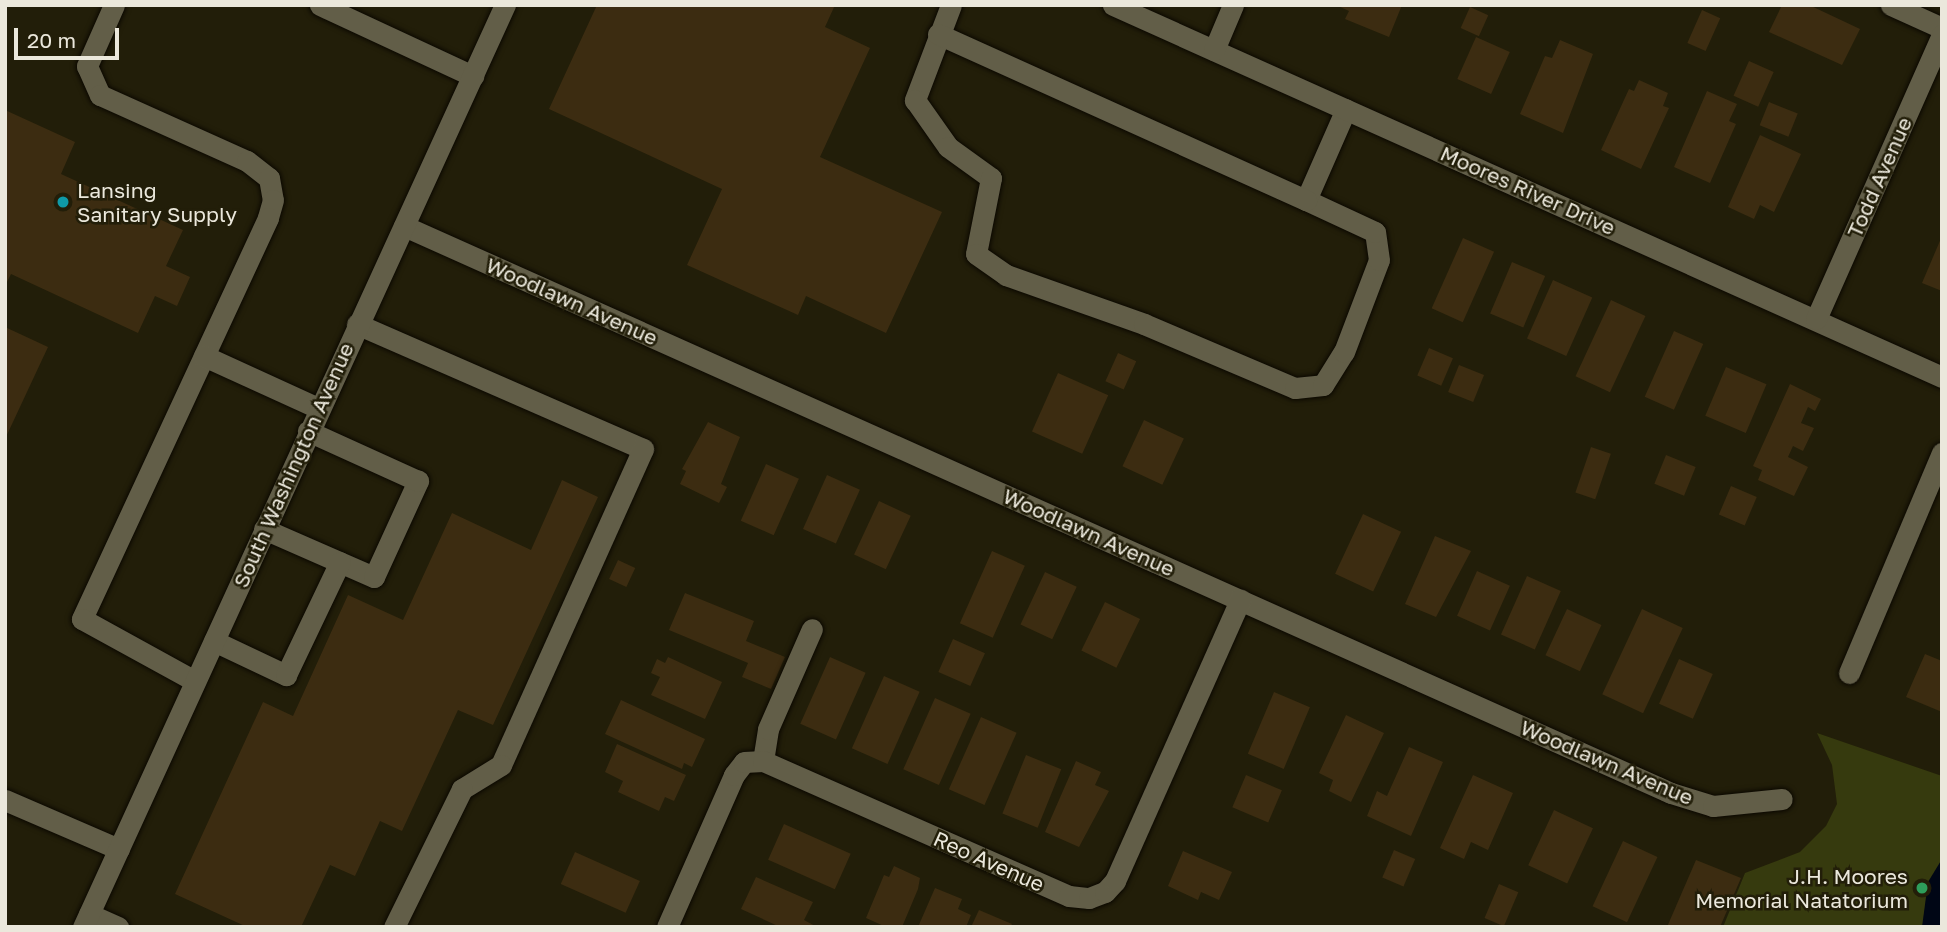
<!DOCTYPE html>
<style>
body{margin:0}
#map{position:relative;width:1947px;height:932px;overflow:hidden;background:#221e09;font-family:"Golos Text",sans-serif}
div>[style]{position:absolute}
[style*='--x']{left:calc(var(--x)*1px);top:calc(var(--y)*1px);width:calc(var(--w)*1px);rotate:calc(var(--a)*1deg)}
.green>*{inset:0;background:#363a0e}
.water>*{inset:0;background:#000615}
.building>*{inset:0;background:#3c2c11;transform-origin:0 0}
.roads{filter:drop-shadow(0 0 2px #0b0800) drop-shadow(0 0 2px #0b0800)}
.lane>*{height:21px;margin:-10.5px;padding:0 10.5px;transform-origin:10.5px;border-radius:10.5px;background:#625e48}
.street>*{height:21px;margin:-10.5px;padding:0 10.5px;transform-origin:10.5px;border-radius:10.5px;background:#625e48}
.secondary>*{height:21px;margin:-10.5px;padding:0 10.5px;transform-origin:10.5px;border-radius:10.5px;background:#625e48}
.dots>*{width:19px;height:19px;translate:-50% -50%;box-sizing:border-box;border:4px solid #221e09;border-radius:50%}
span{translate:-50% -50%;white-space:nowrap;text-align:center;line-height:1.15;-webkit-text-stroke:5px #221e09;paint-order:stroke}
.street-label{font-size:21px;color:#ebe8dc}
.poi-label{font-size:21px;color:#ebe8dc}
.left{translate:0 -50%;text-align:left}
.right{translate:-100% -50%;text-align:right}
.frame{position:absolute;inset:0;border:7px solid #ebe8dc;pointer-events:none}
.scale{position:absolute;left:14px;top:28px;width:105px;height:32px;box-sizing:border-box;border:4px solid #ebe8dc;border-top:0;padding-left:9px;font-size:21px;line-height:24px;white-space:nowrap;color:#ebe8dc;-webkit-text-stroke:5px #221e09;paint-order:stroke}
</style>
<div id="map">
<div class="green">
<i style="clip-path:polygon(1817px 733px,1942px 776px,1942px 927px,1723px 927px,1745px 873px,1800px 852px,1826px 826px,1837px 804px,1832px 765px)"></i>
</div>
<div class="water">
<i style="clip-path:polygon(1942px 859px,1942px 927px,1922px 927px,1928px 882px)"></i>
</div>
<div class="building">
<i style="clip-path:polygon(597px 5px,835px 5px,825px 27px,870px 48px,820px 157px,942px 212px,886px 333px,806px 296px,798px 315px,687px 265px,722px 189px,549px 109px)"></i>
<i style="clip-path:polygon(1336px 5px,1402px 5px,1389px 37px,1345px 19px,1349px 11px)"></i>
<i style="clip-path:polygon(1782px 5px,1809px 5px,1860px 29px,1842px 65px,1769px 32px)"></i>
<i style="left:1470px;top:7px;width:20px;height:23px;rotate:24deg"></i>
<i style="left:1702px;top:10px;width:20px;height:36px;rotate:24deg"></i>
<i style="left:1476px;top:37px;width:37px;height:46px;rotate:24deg"></i>
<i style="clip-path:polygon(1560px 40px,1593px 54px,1563px 133px,1520px 114px,1545px 56px,1552px 58px)"></i>
<i style="left:1749px;top:61px;width:27px;height:38px;rotate:24deg"></i>
<i style="clip-path:polygon(1639px 80px,1668px 93px,1663px 106px,1669px 108px,1641px 169px,1601px 150px,1629px 89px,1634px 91px)"></i>
<i style="clip-path:polygon(1707px 91px,1737px 104px,1729px 121px,1736px 124px,1710px 183px,1674px 167px)"></i>
<i style="left:1769px;top:102px;width:31px;height:25px;rotate:22deg"></i>
<i style="clip-path:polygon(5px 110px,75px 142px,61px 174px,183px 230px,166px 266px,190px 277px,177px 306px,155px 296px,138px 333px,11px 274px,5px 286px)"></i>
<i style="clip-path:polygon(1760px 135px,1801px 154px,1774px 212px,1760px 205px,1754px 219px,1728px 207px)"></i>
<i style="clip-path:polygon(1942px 236px,1942px 291px,1922px 283px)"></i>
<i style="left:1463px;top:238px;width:34px;height:77px;rotate:24deg"></i>
<i style="left:1512px;top:262px;width:36px;height:56px;rotate:23deg"></i>
<i style="left:1553px;top:280px;width:43px;height:64px;rotate:24deg"></i>
<i style="left:1611px;top:300px;width:38px;height:84px;rotate:25deg"></i>
<i style="clip-path:polygon(5px 327px,48px 347px,5px 439px)"></i>
<i style="left:1674px;top:331px;width:32px;height:72px;rotate:24deg"></i>
<i style="left:1429px;top:348px;width:26px;height:30px;rotate:23deg"></i>
<i style="left:1118px;top:353px;width:20px;height:31px;rotate:24deg"></i>
<i style="left:1459px;top:365px;width:27px;height:29px;rotate:22deg"></i>
<i style="left:1726px;top:367px;width:44px;height:53px;rotate:23deg"></i>
<i style="left:1058px;top:373px;width:55px;height:64px;rotate:24deg"></i>
<i style="clip-path:polygon(1790px 384px,1821px 399px,1815px 411px,1808px 407px,1801px 423px,1814px 428px,1803px 451px,1793px 446px,1788px 457px,1808px 467px,1794px 496px,1758px 480px,1762px 470px,1753px 466px)"></i>
<i style="left:1144px;top:420px;width:44px;height:51px;rotate:25deg"></i>
<i style="clip-path:polygon(708px 422px,740px 437px,721px 484px,727px 487px,719px 503px,680px 484px,686px 471px,682px 469px)"></i>
<i style="left:1591px;top:447px;width:21px;height:48px;rotate:19deg"></i>
<i style="left:1666px;top:455px;width:32px;height:31px;rotate:22deg"></i>
<i style="left:766px;top:464px;width:36px;height:62px;rotate:24deg"></i>
<i style="left:827px;top:475px;width:36px;height:59px;rotate:24deg"></i>
<i style="clip-path:polygon(562px 480px,598px 497px,493px 725px,458px 710px,402px 831px,380px 821px,355px 876px,330px 865px,301px 927px,247px 927px,175px 894px,263px 702px,293px 716px,348px 595px,403px 620px,452px 513px,531px 550px)"></i>
<i style="left:1731px;top:486px;width:28px;height:31px;rotate:23deg"></i>
<i style="left:879px;top:501px;width:35px;height:59px;rotate:25deg"></i>
<i style="left:1363px;top:514px;width:42px;height:66px;rotate:25deg"></i>
<i style="clip-path:polygon(1435px 536px,1471px 551px,1436px 617px,1405px 604px)"></i>
<i style="left:992px;top:551px;width:36px;height:79px;rotate:24deg"></i>
<i style="left:618px;top:560px;width:19px;height:21px;rotate:25deg"></i>
<i style="left:1477px;top:571px;width:36px;height:49px;rotate:24deg"></i>
<i style="left:1045px;top:572px;width:35px;height:58px;rotate:25deg"></i>
<i style="left:1527px;top:576px;width:37px;height:64px;rotate:24deg"></i>
<i style="clip-path:polygon(685px 593px,754px 621px,746px 641px,785px 657px,771px 689px,742px 677px,748px 663px,669px 630px)"></i>
<i style="left:1105px;top:602px;width:39px;height:54px;rotate:26deg"></i>
<i style="left:1567px;top:609px;width:38px;height:51px;rotate:25deg"></i>
<i style="left:1642px;top:609px;width:45px;height:94px;rotate:25deg"></i>
<i style="left:953px;top:639px;width:35px;height:36px;rotate:24deg"></i>
<i style="clip-path:polygon(1925px 654px,1942px 661px,1942px 712px,1906px 697px)"></i>
<i style="clip-path:polygon(668px 657px,722px 682px,705px 719px,651px 695px,660px 677px,651px 673px,657px 659px,665px 663px)"></i>
<i style="left:830px;top:657px;width:39px;height:73px;rotate:24deg"></i>
<i style="left:1679px;top:659px;width:37px;height:49px;rotate:24deg"></i>
<i style="left:884px;top:676px;width:39px;height:79px;rotate:24deg"></i>
<i style="left:1274px;top:692px;width:39px;height:67px;rotate:23deg"></i>
<i style="left:935px;top:698px;width:39px;height:78px;rotate:24deg"></i>
<i style="clip-path:polygon(621px 700px,705px 739px,692px 767px,684px 763px,682px 769px,605px 734px)"></i>
<i style="clip-path:polygon(1346px 715px,1384px 733px,1351px 802px,1329px 791px,1333px 780px,1319px 773px)"></i>
<i style="left:981px;top:717px;width:39px;height:79px;rotate:24deg"></i>
<i style="clip-path:polygon(617px 744px,686px 775px,674px 801px,665px 797px,659px 811px,618px 792px,623px 781px,605px 772px)"></i>
<i style="clip-path:polygon(1409px 747px,1443px 762px,1411px 836px,1367px 816px,1377px 791px,1387px 796px)"></i>
<i style="left:1026px;top:755px;width:38px;height:63px;rotate:22deg"></i>
<i style="clip-path:polygon(1076px 761px,1101px 772px,1095px 785px,1109px 791px,1079px 847px,1045px 832px)"></i>
<i style="left:1246px;top:775px;width:39px;height:35px;rotate:23deg"></i>
<i style="clip-path:polygon(1473px 775px,1513px 793px,1488px 850px,1471px 842px,1464px 859px,1440px 848px)"></i>
<i style="left:1554px;top:810px;width:43px;height:61px;rotate:25deg"></i>
<i style="left:784px;top:824px;width:73px;height:39px;rotate:24deg"></i>
<i style="left:1623px;top:841px;width:38px;height:72px;rotate:25deg"></i>
<i style="left:1394px;top:850px;width:23px;height:30px;rotate:23deg"></i>
<i style="clip-path:polygon(1183px 851px,1232px 872px,1219px 900px,1201px 892px,1198px 900px,1168px 886px)"></i>
<i style="left:575px;top:852px;width:71px;height:35px;rotate:24deg"></i>
<i style="clip-path:polygon(1696px 860px,1741px 878px,1720px 927px,1667px 927px)"></i>
<i style="clip-path:polygon(894px 866px,920px 878px,918px 889px,902px 927px,886px 927px,866px 918px,884px 875px,889px 877px)"></i>
<i style="clip-path:polygon(756px 877px,813px 902px,804px 920px,817px 927px,780px 927px,741px 909px)"></i>
<i style="left:1499px;top:884px;width:21px;height:37px;rotate:23deg"></i>
<i style="clip-path:polygon(935px 888px,962px 899px,958px 909px,971px 915px,966px 927px,918px 927px)"></i>
<i style="clip-path:polygon(979px 910px,1012px 924px,1010px 927px,971px 927px)"></i>
</div>
<div class="roads">
<div class="lane">
<i style="--x:114;--y:5;--w:67;--a:113.9"></i>
<i style="--x:87;--y:66;--w:32;--a:66"></i>
<i style="--x:100;--y:95;--w:161;--a:24.2"></i>
<i style="--x:247;--y:161;--w:28;--a:38"></i>
<i style="--x:269;--y:178;--w:22;--a:80"></i>
<i style="--x:273;--y:200;--w:19;--a:106"></i>
<i style="--x:268;--y:218;--w:442;--a:114.9"></i>
<i style="--x:82;--y:619;--w:129;--a:28.8"></i>
<i style="--x:951;--y:5;--w:102;--a:110.8"></i>
<i style="--x:915;--y:100;--w:57;--a:54.9"></i>
<i style="--x:948;--y:147;--w:53;--a:35.8"></i>
<i style="--x:991;--y:178;--w:77;--a:101.2"></i>
<i style="--x:976;--y:254;--w:37;--a:35"></i>
<i style="--x:1006;--y:275;--w:146;--a:19.5"></i>
<i style="--x:1144;--y:324;--w:164;--a:23"></i>
<i style="--x:1295;--y:388;--w:28;--a:-6"></i>
<i style="--x:1323;--y:385;--w:39;--a:-58"></i>
<i style="--x:1344;--y:352;--w:98;--a:-69.2"></i>
<i style="--x:1379;--y:260;--w:28;--a:-98"></i>
<i style="--x:1375;--y:232;--w:76;--a:-155.1"></i>
<i style="--x:1306;--y:200;--w:99;--a:-66.3"></i>
<i style="--x:1891;--y:5;--w:56;--a:24.3"></i>
<i style="--x:938;--y:34;--w:404;--a:24.3"></i>
<i style="--x:357;--y:324;--w:312;--a:23.6"></i>
<i style="--x:643;--y:449;--w:346;--a:114.2"></i>
<i style="--x:501;--y:765;--w:46;--a:148.4"></i>
<i style="--x:462;--y:789;--w:154;--a:116.2"></i>
<i style="--x:204;--y:356;--w:125;--a:24.5"></i>
<i style="--x:264;--y:529;--w:120;--a:23.6"></i>
<i style="--x:374;--y:577;--w:106;--a:-65.4"></i>
<i style="--x:418;--y:481;--w:121;--a:-155.6"></i>
<i style="--x:214;--y:641;--w:80;--a:25.3"></i>
<i style="--x:286;--y:675;--w:125;--a:-64.5"></i>
<i style="--x:1849;--y:673;--w:239;--a:-67.1"></i>
<i style="--x:763;--y:761;--w:32;--a:-81"></i>
<i style="--x:768;--y:729;--w:109;--a:-66.3"></i>
<i style="--x:5;--y:800;--w:124;--a:23.3"></i>
</div>
<div class="street">
<i style="--x:320;--y:5;--w:169;--a:24.9"></i>
<i style="--x:1113;--y:5;--w:909;--a:24.17"></i>
<i style="--x:1214;--y:50;--w:49;--a:-67.1"></i>
<i style="--x:404;--y:226;--w:1388;--a:24.11"></i>
<i style="--x:1671;--y:793;--w:44;--a:17.2"></i>
<i style="--x:1713;--y:806;--w:69;--a:-5.8"></i>
<i style="--x:1816;--y:319;--w:311;--a:-66.1"></i>
<i style="--x:89;--y:914;--w:32;--a:24"></i>
<i style="--x:667;--y:927;--w:166;--a:-66.2"></i>
<i style="--x:734;--y:775;--w:16;--a:-52"></i>
<i style="--x:744;--y:762;--w:19;--a:-3"></i>
<i style="--x:763;--y:761;--w:334;--a:23.8"></i>
<i style="--x:1069;--y:896;--w:20;--a:6"></i>
<i style="--x:1089;--y:898;--w:17;--a:-21"></i>
<i style="--x:1105;--y:892;--w:15;--a:-48"></i>
<i style="--x:1115;--y:881;--w:308;--a:-66"></i>
</div>
<div class="secondary">
<i style="--x:83;--y:927;--w:1014;--a:-65.41"></i>
</div>
</div>
<div class="dots">
<i style="left:63px;top:202px;background:#0f9aa8"></i>
<i style="left:1922px;top:888px;background:#2e9e5b"></i>
</div>
<div class="street-label">
<span style="left:1879px;top:177px;rotate:-66deg">Todd Avenue</span>
<span style="left:1528px;top:190px;rotate:24deg">Moores River Drive</span>
<span style="left:572px;top:301px;rotate:24deg">Woodlawn Avenue</span>
<span style="left:293px;top:465px;rotate:-66deg">South Washington Avenue</span>
<span style="left:1089px;top:532px;rotate:24deg">Woodlawn Avenue</span>
<span style="left:1607px;top:762px;rotate:23deg">Woodlawn Avenue</span>
<span style="left:989px;top:861px;rotate:24deg">Reo Avenue</span>
</div>
<div class="poi-label">
<span class="left" style="left:77px;top:202px">Lansing<br>Sanitary Supply</span>
<span class="right" style="left:1908px;top:888px">J.H. Moores<br>Memorial Natatorium</span>
</div>
<div class="frame"></div>
<div class="scale">20 m</div>
</div>
